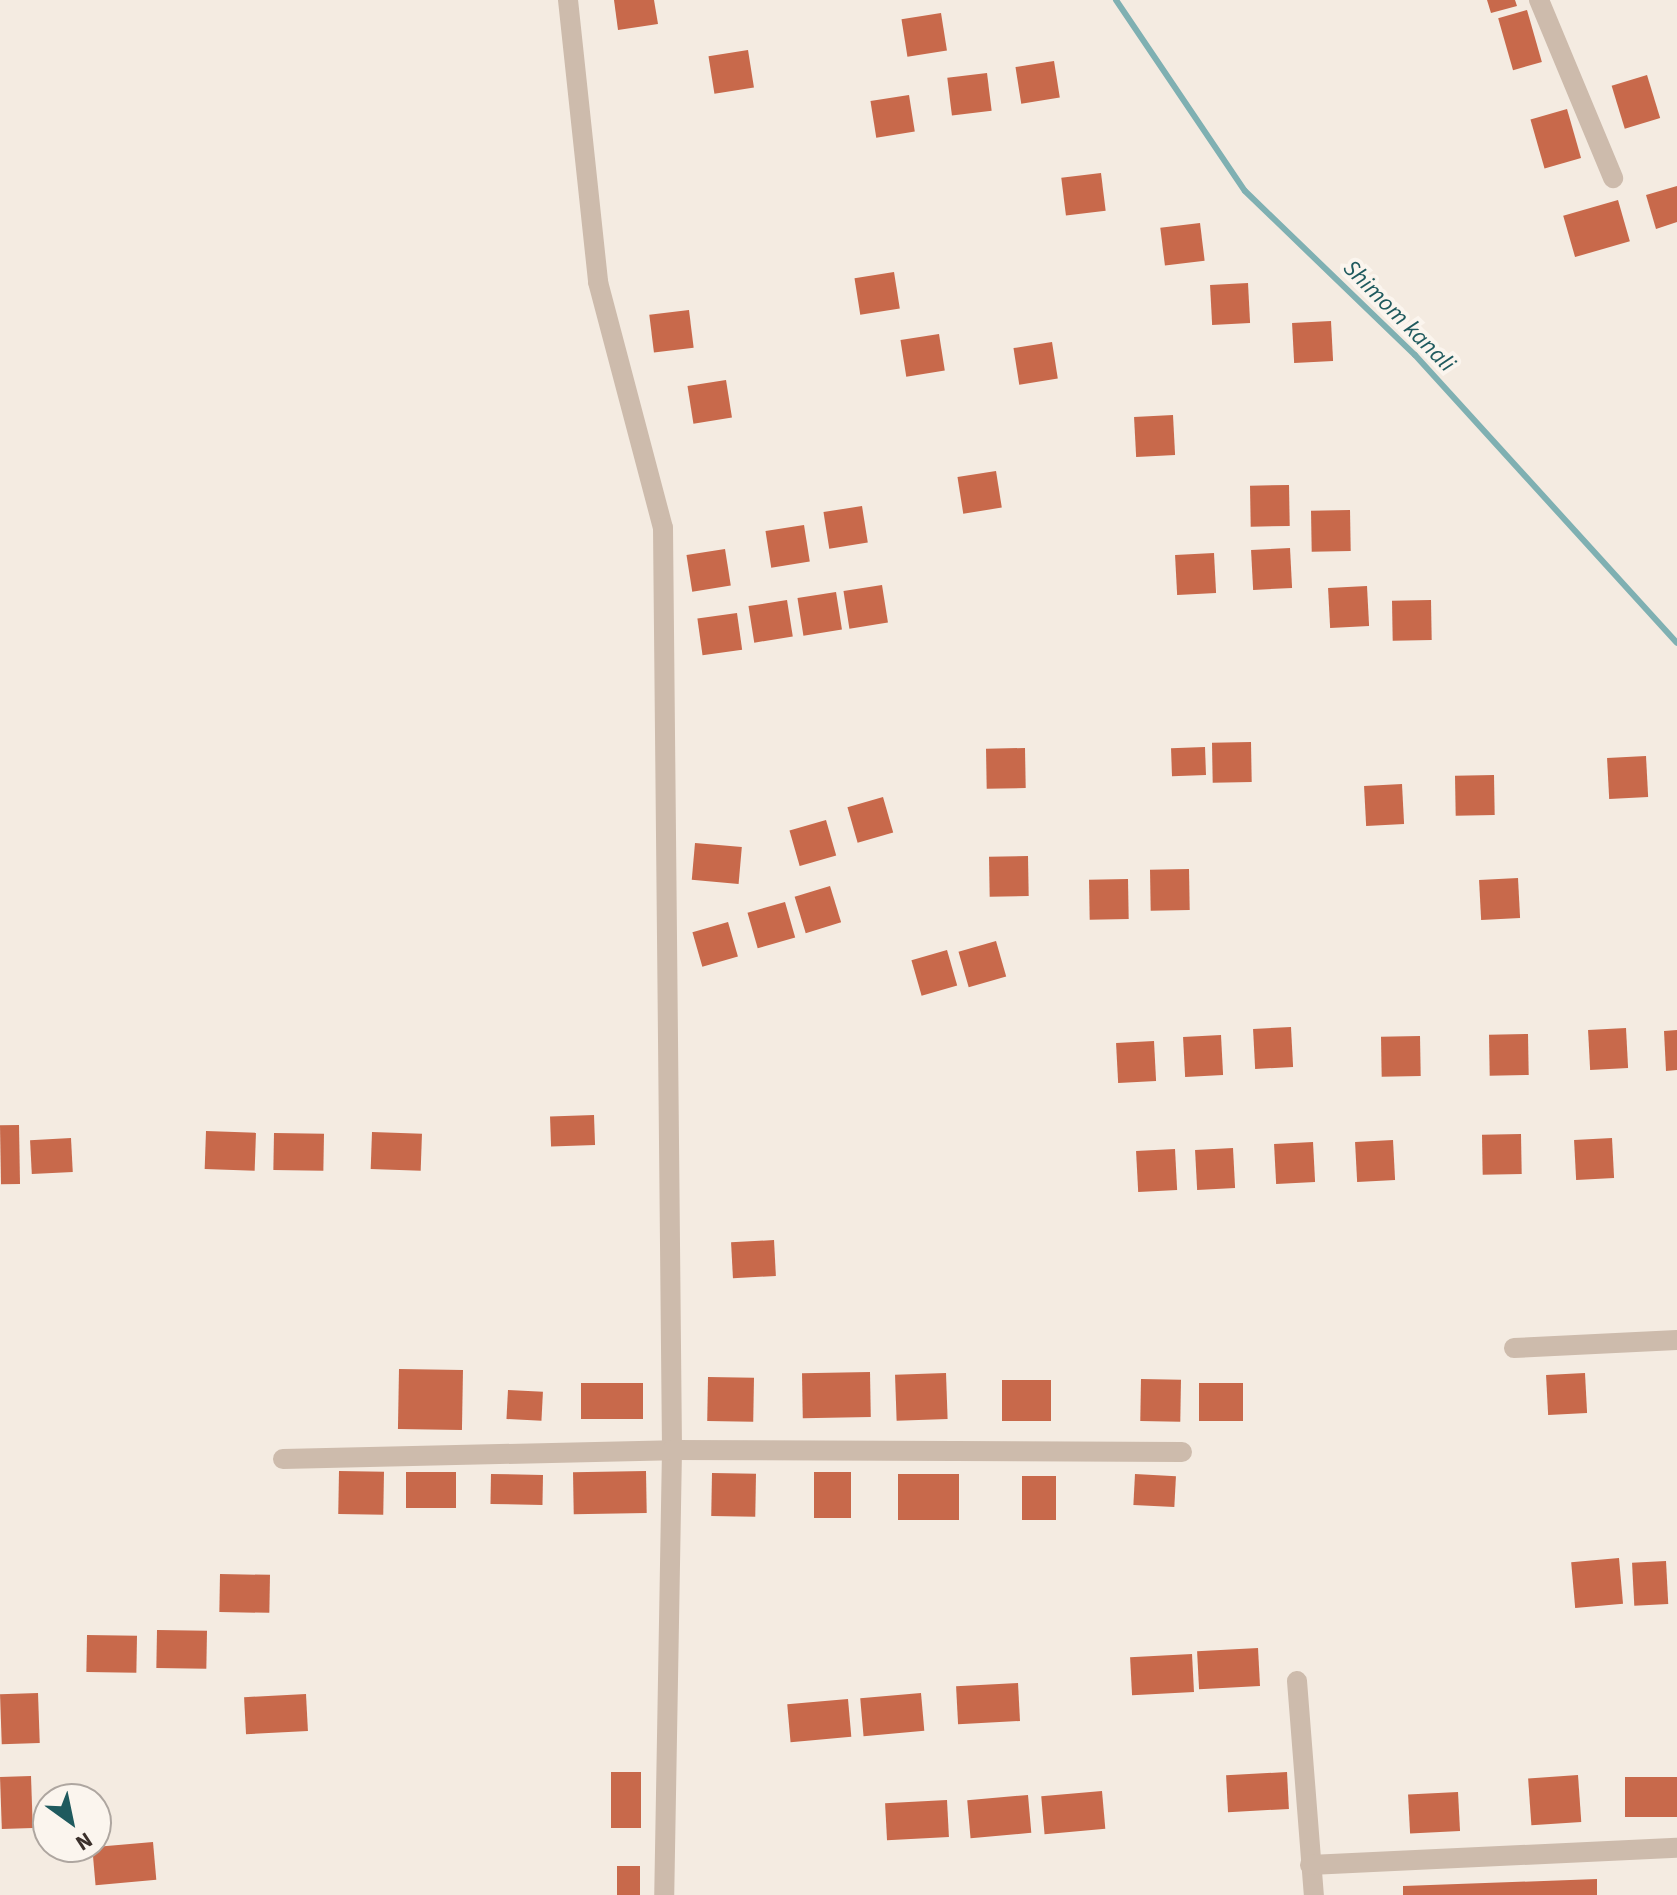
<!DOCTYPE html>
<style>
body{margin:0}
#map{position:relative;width:1677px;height:1895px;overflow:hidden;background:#f4ebe1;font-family:"Source Sans 3",sans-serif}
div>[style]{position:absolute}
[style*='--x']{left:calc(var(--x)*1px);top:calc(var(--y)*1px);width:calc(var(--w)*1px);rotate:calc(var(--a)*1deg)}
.stream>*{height:6px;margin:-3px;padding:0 3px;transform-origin:3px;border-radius:3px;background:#7fb0b2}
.building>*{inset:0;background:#c8694b;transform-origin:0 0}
.minor>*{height:20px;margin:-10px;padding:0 10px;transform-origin:10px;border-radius:10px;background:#cdbbac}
span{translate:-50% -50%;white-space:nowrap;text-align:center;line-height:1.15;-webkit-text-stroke:8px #fbf5ee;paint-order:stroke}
.water-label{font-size:24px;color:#1f5a5e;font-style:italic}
.north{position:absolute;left:32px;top:1783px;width:80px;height:80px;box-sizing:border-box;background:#fbf5ee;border:2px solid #aea6a0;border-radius:50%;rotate:147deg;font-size:22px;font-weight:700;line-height:32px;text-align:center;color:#3b302b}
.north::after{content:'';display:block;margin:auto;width:28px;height:36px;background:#1f5a5e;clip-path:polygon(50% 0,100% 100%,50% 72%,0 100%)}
</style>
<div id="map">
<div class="stream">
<i style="--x:1116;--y:0;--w:230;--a:56"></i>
<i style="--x:1245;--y:191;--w:236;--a:44"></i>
<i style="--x:1415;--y:355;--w:389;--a:47.7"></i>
</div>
<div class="building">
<i style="clip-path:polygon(614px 0,654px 0,658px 24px,618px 30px)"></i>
<i style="clip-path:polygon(1487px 0,1515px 0,1517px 6px,1491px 13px)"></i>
<i style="left:1527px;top:10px;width:54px;height:30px;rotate:74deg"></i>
<i style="left:941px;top:13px;width:38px;height:40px;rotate:81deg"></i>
<i style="left:748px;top:50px;width:38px;height:40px;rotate:81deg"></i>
<i style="left:1054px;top:61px;width:37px;height:39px;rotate:81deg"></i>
<i style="left:987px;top:73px;width:38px;height:40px;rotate:83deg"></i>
<i style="left:1647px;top:75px;width:45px;height:37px;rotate:73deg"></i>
<i style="left:909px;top:95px;width:37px;height:39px;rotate:81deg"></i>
<i style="left:1567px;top:109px;width:51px;height:38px;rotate:74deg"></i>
<i style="left:1101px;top:173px;width:38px;height:40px;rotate:83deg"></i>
<i style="clip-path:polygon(1677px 186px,1677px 222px,1656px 229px,1646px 195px)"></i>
<i style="left:1618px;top:200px;width:43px;height:57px;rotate:74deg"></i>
<i style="left:1200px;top:223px;width:38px;height:40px;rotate:83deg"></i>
<i style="left:894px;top:272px;width:37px;height:40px;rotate:81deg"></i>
<i style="left:1248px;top:283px;width:40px;height:38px;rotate:87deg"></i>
<i style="left:689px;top:310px;width:38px;height:40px;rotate:83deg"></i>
<i style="left:1331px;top:321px;width:40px;height:39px;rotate:87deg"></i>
<i style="left:939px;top:334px;width:37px;height:39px;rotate:81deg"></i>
<i style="left:1052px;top:342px;width:37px;height:39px;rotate:81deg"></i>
<i style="left:726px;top:380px;width:38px;height:39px;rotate:81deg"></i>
<i style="left:1173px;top:415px;width:40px;height:39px;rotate:87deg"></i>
<i style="left:996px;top:471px;width:37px;height:39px;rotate:81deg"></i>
<i style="left:1289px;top:485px;width:41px;height:39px;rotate:89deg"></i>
<i style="left:862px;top:506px;width:37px;height:39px;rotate:81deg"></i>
<i style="left:1350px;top:510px;width:41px;height:39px;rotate:89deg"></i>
<i style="left:804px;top:525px;width:37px;height:39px;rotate:81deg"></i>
<i style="left:1290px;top:548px;width:40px;height:39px;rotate:87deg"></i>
<i style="left:725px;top:549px;width:37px;height:39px;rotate:81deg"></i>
<i style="left:1214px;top:553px;width:40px;height:39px;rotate:87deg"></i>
<i style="left:882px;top:585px;width:38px;height:39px;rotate:81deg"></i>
<i style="left:1367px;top:586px;width:40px;height:39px;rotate:87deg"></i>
<i style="left:836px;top:592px;width:38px;height:39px;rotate:81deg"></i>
<i style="left:787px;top:600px;width:37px;height:39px;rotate:81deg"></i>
<i style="left:1431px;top:600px;width:40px;height:39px;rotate:89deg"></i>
<i style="left:737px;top:613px;width:37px;height:40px;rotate:82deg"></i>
<i style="left:1251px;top:742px;width:40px;height:39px;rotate:89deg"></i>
<i style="left:1205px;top:747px;width:28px;height:34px;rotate:88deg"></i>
<i style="left:1025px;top:748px;width:40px;height:39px;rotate:89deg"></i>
<i style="left:1646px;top:756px;width:41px;height:39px;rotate:87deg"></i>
<i style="left:1494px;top:775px;width:40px;height:39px;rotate:89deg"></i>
<i style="left:1402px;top:784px;width:40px;height:38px;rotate:87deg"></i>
<i style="left:883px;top:797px;width:37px;height:37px;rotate:74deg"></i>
<i style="left:826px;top:820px;width:37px;height:38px;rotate:74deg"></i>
<i style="left:695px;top:843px;width:47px;height:37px;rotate:5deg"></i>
<i style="left:1028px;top:856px;width:40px;height:39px;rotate:89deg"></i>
<i style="left:1189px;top:869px;width:41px;height:39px;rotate:89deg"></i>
<i style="left:1518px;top:878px;width:40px;height:39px;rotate:87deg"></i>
<i style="left:1128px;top:879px;width:40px;height:39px;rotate:89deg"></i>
<i style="left:830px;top:886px;width:38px;height:37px;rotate:73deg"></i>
<i style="left:785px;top:902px;width:37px;height:39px;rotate:74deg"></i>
<i style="left:728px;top:922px;width:36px;height:37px;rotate:74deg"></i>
<i style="left:996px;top:941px;width:37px;height:39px;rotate:74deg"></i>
<i style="left:947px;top:950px;width:37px;height:37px;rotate:74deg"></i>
<i style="left:1291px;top:1027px;width:40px;height:38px;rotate:87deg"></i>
<i style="left:1626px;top:1028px;width:40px;height:38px;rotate:87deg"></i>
<i style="clip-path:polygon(1677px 1030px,1677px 1070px,1666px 1071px,1664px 1031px)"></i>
<i style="left:1528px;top:1034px;width:41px;height:39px;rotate:89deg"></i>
<i style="left:1221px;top:1035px;width:40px;height:38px;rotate:87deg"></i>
<i style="left:1420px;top:1036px;width:40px;height:39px;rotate:89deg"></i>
<i style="left:1154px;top:1041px;width:40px;height:38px;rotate:87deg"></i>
<i style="left:594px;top:1115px;width:30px;height:44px;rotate:88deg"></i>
<i style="left:19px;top:1125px;width:59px;height:19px;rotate:89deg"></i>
<i style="left:206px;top:1131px;width:50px;height:38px;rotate:2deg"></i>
<i style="left:372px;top:1132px;width:50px;height:37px;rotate:2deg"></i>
<i style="left:274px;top:1133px;width:50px;height:37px;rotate:1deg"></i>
<i style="left:1521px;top:1134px;width:40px;height:39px;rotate:89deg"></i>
<i style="left:71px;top:1138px;width:34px;height:41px;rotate:87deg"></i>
<i style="left:1612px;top:1138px;width:40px;height:38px;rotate:87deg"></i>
<i style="left:1393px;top:1140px;width:40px;height:38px;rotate:87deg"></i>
<i style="left:1313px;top:1142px;width:40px;height:39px;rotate:87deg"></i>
<i style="left:1233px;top:1148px;width:40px;height:38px;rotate:87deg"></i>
<i style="left:1175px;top:1149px;width:41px;height:39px;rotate:87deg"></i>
<i style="left:774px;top:1240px;width:36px;height:43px;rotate:87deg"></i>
<i style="left:399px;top:1369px;width:64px;height:60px;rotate:1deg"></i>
<i style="left:870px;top:1372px;width:45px;height:68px;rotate:89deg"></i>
<i style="left:946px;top:1373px;width:46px;height:51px;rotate:88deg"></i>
<i style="left:1585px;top:1373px;width:40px;height:39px;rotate:87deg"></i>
<i style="left:708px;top:1377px;width:46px;height:44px;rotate:1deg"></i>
<i style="left:1141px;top:1379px;width:40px;height:42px;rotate:1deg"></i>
<i style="left:1002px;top:1380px;width:49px;height:41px"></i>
<i style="left:581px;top:1383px;width:62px;height:36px"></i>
<i style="left:1199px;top:1383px;width:44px;height:38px"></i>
<i style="left:508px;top:1390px;width:35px;height:29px;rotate:3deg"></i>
<i style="left:339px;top:1471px;width:45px;height:43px;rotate:1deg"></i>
<i style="left:646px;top:1471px;width:42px;height:73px;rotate:89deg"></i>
<i style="left:406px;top:1472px;width:50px;height:36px"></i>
<i style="left:814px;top:1472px;width:37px;height:46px"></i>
<i style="left:712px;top:1473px;width:44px;height:43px;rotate:1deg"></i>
<i style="left:491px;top:1474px;width:52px;height:30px;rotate:1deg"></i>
<i style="left:959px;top:1474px;width:46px;height:61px;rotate:90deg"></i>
<i style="left:1135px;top:1474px;width:41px;height:31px;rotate:3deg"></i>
<i style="left:1022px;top:1476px;width:34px;height:44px"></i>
<i style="left:1619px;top:1558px;width:46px;height:48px;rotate:85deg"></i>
<i style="left:1666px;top:1561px;width:43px;height:34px;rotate:87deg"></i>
<i style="left:220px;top:1574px;width:50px;height:38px;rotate:1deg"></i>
<i style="left:157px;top:1630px;width:50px;height:38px;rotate:1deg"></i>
<i style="left:87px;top:1635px;width:50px;height:37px;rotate:1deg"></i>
<i style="left:1258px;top:1648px;width:38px;height:61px;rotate:87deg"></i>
<i style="left:1192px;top:1654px;width:38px;height:62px;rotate:87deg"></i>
<i style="left:1018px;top:1683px;width:38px;height:62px;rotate:87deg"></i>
<i style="left:38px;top:1693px;width:50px;height:38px;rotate:88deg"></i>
<i style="left:921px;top:1693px;width:38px;height:61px;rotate:85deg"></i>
<i style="left:306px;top:1694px;width:37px;height:62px;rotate:87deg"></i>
<i style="left:848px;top:1699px;width:38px;height:61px;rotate:85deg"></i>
<i style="left:641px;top:1772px;width:56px;height:30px;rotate:90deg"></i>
<i style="left:1287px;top:1772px;width:37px;height:61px;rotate:87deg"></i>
<i style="left:1578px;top:1775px;width:47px;height:50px;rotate:86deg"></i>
<i style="left:31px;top:1776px;width:52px;height:31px;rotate:88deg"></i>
<i style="left:1677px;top:1777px;width:40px;height:52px;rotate:90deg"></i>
<i style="left:1102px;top:1791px;width:38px;height:61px;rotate:85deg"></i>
<i style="left:1458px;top:1792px;width:39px;height:50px;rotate:87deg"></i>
<i style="left:1028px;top:1795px;width:38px;height:61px;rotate:85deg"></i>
<i style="left:947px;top:1800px;width:37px;height:62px;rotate:87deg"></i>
<i style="left:153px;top:1842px;width:38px;height:61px;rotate:85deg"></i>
<i style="left:617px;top:1866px;width:23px;height:29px"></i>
<i style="clip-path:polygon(1597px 1879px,1597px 1895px,1403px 1895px,1403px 1886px)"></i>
</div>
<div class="minor">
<i style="--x:568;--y:0;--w:284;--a:83.9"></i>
<i style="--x:598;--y:282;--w:254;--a:75.2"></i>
<i style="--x:663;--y:528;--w:922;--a:89.44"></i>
<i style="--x:672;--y:1450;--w:445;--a:91"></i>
<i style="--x:1539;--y:0;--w:193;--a:67.4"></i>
<i style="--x:1514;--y:1348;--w:163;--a:-2.8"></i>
<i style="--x:283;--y:1459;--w:389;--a:-1.3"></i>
<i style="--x:672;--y:1450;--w:510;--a:0.22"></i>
<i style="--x:1297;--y:1681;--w:215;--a:85.5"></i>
<i style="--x:1310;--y:1865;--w:367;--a:-2.7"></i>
</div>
<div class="water-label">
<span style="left:1399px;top:316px;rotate:45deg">Shimom kanali</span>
</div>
<div class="north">N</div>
</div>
